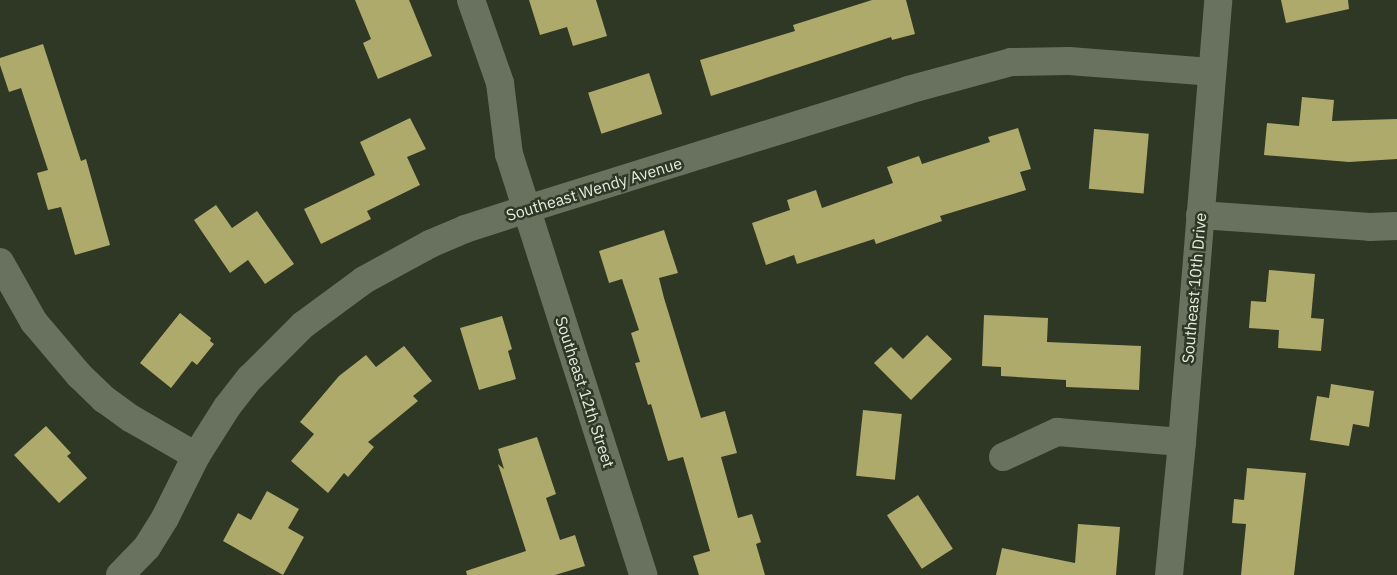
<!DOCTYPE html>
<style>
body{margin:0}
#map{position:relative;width:1397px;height:575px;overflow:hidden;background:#2f3725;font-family:"IBM Plex Sans",sans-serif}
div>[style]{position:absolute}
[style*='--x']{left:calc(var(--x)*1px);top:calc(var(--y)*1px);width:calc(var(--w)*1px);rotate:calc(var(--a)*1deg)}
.building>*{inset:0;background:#aeaa6c;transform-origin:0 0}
.street>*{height:28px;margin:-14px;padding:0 14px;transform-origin:14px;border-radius:14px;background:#69725f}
span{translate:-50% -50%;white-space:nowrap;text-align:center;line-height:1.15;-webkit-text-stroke:5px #2f3725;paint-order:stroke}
.street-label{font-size:16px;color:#e5ebe0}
</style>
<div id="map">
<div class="building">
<i style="clip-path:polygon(355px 0,409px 0,432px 56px,378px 79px,363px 43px,371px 39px)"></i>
<i style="clip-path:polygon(529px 0,596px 0,607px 36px,573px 46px,567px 27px,540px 35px)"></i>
<i style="clip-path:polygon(872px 0,906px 0,915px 34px,892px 40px,891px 37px,711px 96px,700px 60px,795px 31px,793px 25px)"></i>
<i style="clip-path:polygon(1281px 0,1348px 0,1349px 9px,1286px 23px)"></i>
<i style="clip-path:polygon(43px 44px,81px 161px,86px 159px,110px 245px,75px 255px,61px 207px,48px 210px,37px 173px,48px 170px,21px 88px,9px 92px,0 65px,0 58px)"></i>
<i style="left:649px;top:73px;width:43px;height:64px;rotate:72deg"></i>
<i style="clip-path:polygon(1302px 97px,1334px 100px,1332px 121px,1397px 119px,1397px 159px,1349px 162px,1264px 155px,1267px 123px,1299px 126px)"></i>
<i style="clip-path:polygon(410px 118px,426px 149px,407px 157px,420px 185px,367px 211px,371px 219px,321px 244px,304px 209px,375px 175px,360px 142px)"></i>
<i style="clip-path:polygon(1018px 128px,1031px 169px,1020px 172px,1026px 190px,940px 216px,942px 221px,876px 244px,874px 239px,797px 264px,794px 255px,766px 265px,752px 223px,790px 210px,787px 200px,816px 190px,822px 208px,893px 183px,887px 167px,919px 156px,922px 164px,990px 142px,988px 137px)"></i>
<i style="left:1094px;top:129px;width:55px;height:60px;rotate:5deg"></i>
<i style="clip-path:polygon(216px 205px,232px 228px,257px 211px,294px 264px,265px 284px,248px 260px,230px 273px,194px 220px)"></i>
<i style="clip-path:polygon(664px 230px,678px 273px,659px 278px,664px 298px,701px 418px,725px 411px,737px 453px,721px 457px,738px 518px,752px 514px,761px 542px,756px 544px,765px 575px,699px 575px,693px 556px,710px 551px,683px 457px,668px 461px,651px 404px,648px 405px,635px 363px,640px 362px,631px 333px,639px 330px,622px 279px,609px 283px,599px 251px)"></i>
<i style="clip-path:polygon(1269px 270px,1315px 274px,1311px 318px,1324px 319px,1321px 351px,1278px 348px,1279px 330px,1249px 328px,1251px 301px,1266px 302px)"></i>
<i style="clip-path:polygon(180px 313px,211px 338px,210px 341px,214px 344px,197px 365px,192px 361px,171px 388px,140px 363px)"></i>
<i style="clip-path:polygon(984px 315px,1048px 318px,1047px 342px,1141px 346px,1139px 390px,1066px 387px,1066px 380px,1001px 376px,1001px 367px,982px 366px)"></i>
<i style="clip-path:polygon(502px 316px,512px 349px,508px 351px,516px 379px,479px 390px,460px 328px)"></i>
<i style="clip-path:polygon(927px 335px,952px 359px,911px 400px,874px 363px,891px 347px,903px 359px)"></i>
<i style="clip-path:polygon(404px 346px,432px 381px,413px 396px,418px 401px,368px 442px,374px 447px,348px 477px,344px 473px,328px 493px,291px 461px,314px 434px,300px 422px,339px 376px,366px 355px,376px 367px)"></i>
<i style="clip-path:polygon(1331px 384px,1374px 391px,1369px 427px,1353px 424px,1349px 446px,1310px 440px,1317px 396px,1329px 398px)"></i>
<i style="left:863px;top:410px;width:39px;height:66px;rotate:6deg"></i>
<i style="clip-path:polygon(46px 426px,71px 453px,67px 456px,87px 478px,59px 503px,14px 455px)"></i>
<i style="clip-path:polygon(537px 437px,556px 494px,546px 498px,560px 540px,575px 535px,585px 566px,555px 575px,467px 575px,466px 571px,526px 551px,498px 464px,504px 469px,498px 449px)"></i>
<i style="clip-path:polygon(1247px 468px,1306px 473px,1294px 575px,1241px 575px,1246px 524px,1232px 523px,1234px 499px,1244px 500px)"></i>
<i style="clip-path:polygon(267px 491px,299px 509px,288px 528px,304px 537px,283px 575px,223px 541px,238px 513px,251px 520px)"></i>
<i style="left:918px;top:495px;width:64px;height:37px;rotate:57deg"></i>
<i style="clip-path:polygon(1078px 524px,1120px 527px,1116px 575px,996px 575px,1002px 548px,1075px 563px)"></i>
</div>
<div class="street">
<i style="--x:471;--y:0;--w:88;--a:70.7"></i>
<i style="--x:500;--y:83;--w:72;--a:82.8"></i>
<i style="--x:509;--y:154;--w:442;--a:72.3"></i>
<i style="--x:1200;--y:215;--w:170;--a:4"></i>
<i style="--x:1370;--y:227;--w:27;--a:-2"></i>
<i style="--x:0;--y:262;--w:69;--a:60.5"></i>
<i style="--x:34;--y:322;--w:70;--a:49.7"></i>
<i style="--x:79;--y:375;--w:35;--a:44"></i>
<i style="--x:104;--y:399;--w:34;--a:36"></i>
<i style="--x:132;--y:419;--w:74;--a:30"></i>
<i style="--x:1003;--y:457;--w:60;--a:-24.8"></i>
<i style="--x:1057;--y:432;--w:125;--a:4.6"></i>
<i style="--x:120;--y:575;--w:39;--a:-46"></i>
<i style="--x:147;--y:547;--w:34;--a:-58"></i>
<i style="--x:165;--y:518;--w:69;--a:-63.4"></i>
<i style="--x:196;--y:456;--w:58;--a:-57.7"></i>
<i style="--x:227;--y:407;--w:37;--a:-52"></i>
<i style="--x:250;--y:378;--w:75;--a:-45"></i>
<i style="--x:303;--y:325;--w:76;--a:-36.4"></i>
<i style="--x:364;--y:280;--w:75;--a:-28.6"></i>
<i style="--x:430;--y:244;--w:38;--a:-23"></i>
<i style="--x:465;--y:229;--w:65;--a:-17.9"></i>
<i style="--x:527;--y:209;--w:399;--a:-17.3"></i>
<i style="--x:908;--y:90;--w:107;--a:-15.2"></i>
<i style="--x:1011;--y:62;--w:58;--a:-1"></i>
<i style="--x:1069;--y:61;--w:142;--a:4.4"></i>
<i style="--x:1169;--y:575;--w:134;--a:-84.4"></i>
<i style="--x:1182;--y:442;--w:443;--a:-85.3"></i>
</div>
<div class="street-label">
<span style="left:594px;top:189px;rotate:-17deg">Southeast Wendy Avenue</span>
<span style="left:1194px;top:288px;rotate:-85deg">Southeast 10th Drive</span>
<span style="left:585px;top:392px;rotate:72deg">Southeast 12th Street</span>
</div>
</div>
